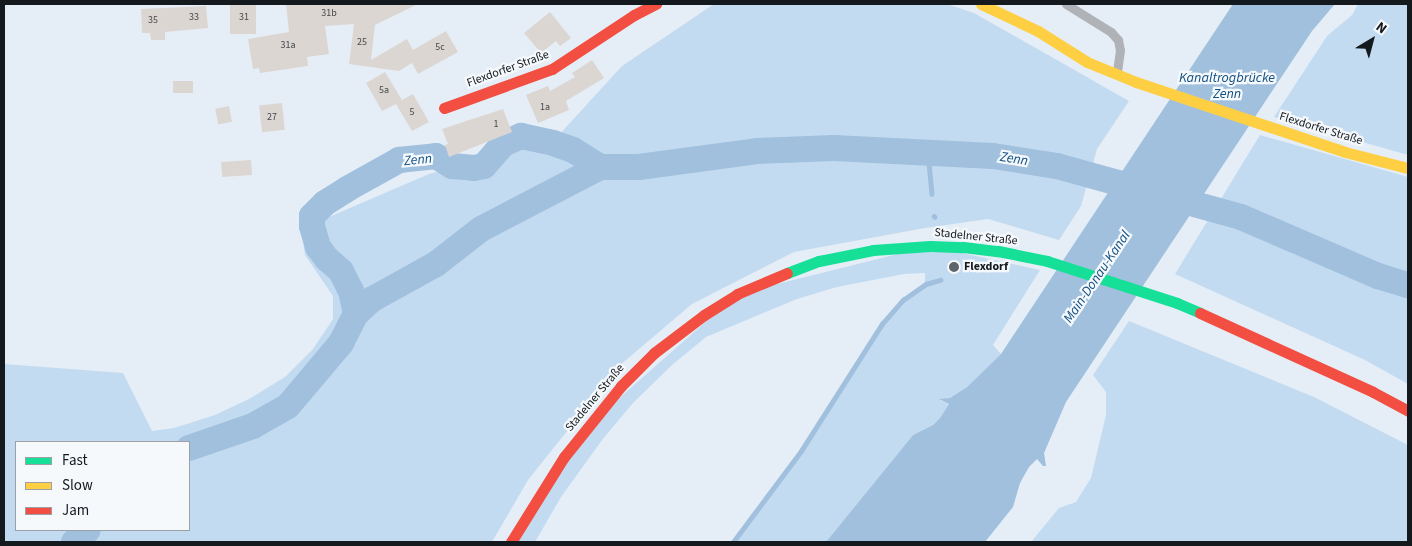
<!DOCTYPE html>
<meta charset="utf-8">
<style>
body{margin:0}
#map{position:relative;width:1412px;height:546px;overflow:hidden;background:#e5eef6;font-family:"Source Sans 3",sans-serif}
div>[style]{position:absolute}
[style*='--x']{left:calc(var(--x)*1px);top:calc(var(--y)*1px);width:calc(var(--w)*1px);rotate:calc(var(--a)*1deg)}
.green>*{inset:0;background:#c3dbf1}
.water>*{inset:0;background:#a0c0de}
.stream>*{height:4.5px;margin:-2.25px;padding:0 2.25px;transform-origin:2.25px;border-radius:2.25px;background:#a0c0de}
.river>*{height:26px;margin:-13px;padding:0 13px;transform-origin:13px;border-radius:13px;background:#a0c0de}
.building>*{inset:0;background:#dcd6d3;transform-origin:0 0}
.lane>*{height:9px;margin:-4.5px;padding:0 4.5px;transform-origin:4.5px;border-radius:4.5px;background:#afb2b7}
.fast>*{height:11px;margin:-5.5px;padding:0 5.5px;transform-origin:5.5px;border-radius:5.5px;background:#16e098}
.slow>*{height:11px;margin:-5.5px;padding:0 5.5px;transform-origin:5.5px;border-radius:5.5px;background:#ffcf43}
.jam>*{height:11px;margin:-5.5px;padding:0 5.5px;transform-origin:5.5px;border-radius:5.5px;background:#f24e42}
.dots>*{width:14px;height:14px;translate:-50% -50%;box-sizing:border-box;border:2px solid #f6f9fc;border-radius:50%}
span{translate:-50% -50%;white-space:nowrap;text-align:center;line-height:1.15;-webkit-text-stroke:4.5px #f6f9fc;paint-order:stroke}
.number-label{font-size:10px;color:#46484b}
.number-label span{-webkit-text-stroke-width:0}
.street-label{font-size:12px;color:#14191e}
.poi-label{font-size:12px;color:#14191e;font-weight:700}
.left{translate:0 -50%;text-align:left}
.water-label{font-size:14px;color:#115082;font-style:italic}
.frame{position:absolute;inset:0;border:5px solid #14191e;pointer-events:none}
.legend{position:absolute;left:15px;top:441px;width:175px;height:90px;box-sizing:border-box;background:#f6f9fc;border:1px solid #9c9fa3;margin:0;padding:6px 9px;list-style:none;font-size:15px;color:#14191e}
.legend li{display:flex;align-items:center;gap:10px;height:25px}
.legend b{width:25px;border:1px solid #9c9fa3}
.north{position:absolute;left:1347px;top:15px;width:50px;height:50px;-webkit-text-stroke:4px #f6f9fc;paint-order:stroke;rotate:37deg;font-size:14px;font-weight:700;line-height:20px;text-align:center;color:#14191e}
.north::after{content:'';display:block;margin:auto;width:18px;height:22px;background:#14191e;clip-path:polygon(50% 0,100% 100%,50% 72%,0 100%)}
</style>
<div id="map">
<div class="green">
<i style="clip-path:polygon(evenodd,714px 4px,947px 4px,974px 13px,1129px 101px,1097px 149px,1081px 206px,1059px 240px,988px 219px,925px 228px,794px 252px,692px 304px,619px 366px,528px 480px,492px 542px,4px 542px,4px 364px,123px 373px,152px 431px,174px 428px,215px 415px,249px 399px,285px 377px,313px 349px,333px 319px,333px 296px,305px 255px,301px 229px,429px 174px,557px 137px,622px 66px,714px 4px,16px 442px,189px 442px,189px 530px,16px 530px,16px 442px)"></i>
<i style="clip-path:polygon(1358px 4px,1408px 4px,1408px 155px,1274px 117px,1327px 36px,1352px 15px)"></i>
<i style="clip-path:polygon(1260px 135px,1408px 177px,1408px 384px,1365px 360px,1175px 274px)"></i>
<i style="clip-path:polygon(930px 246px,1040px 270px,993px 345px,1001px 354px,967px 387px,950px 398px,940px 400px,949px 404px,940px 418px,933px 425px,913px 435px,826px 542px,733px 542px,801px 451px,882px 324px,903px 300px,925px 284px,925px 273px,904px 274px,837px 287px,797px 299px,706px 337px,672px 365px,633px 403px,602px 440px,561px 497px,535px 542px,511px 542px,590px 424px,737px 294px)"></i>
<i style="clip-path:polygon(1129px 321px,1314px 397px,1408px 445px,1408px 542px,1031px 542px,1059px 508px,1076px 502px,1091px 478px,1106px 415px,1106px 392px,1093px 375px)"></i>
</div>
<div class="water">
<i style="clip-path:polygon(1233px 4px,1335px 4px,1312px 31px,1066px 402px,1044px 453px,1046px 466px,1043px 466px,1037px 459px,1029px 467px,1020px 483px,1013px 507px,985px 542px,826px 542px,913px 435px,933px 425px,940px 418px,949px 404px,939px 399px,950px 398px,967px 387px,1001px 354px)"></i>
</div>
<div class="stream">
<i style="--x:928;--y:152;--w:42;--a:84.6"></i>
<i style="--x:934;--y:216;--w:1;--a:45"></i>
<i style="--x:733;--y:542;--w:114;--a:-53.2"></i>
<i style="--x:801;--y:451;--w:151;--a:-57.5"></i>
<i style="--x:882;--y:324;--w:32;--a:-49"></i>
<i style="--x:903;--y:300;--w:28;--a:-35"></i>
<i style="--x:926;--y:284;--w:15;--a:-16"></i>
</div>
<div class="river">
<i style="--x:356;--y:314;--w:24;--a:-102"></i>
<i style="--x:351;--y:291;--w:22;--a:-117"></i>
<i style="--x:341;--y:271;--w:18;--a:-139"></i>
<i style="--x:327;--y:259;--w:15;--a:-127"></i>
<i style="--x:318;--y:247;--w:22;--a:-106"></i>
<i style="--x:312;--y:226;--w:10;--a:-90"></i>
<i style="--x:312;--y:216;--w:18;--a:-45"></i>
<i style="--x:325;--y:203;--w:26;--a:-32"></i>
<i style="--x:347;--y:189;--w:60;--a:-29.1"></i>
<i style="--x:399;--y:160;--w:37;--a:-6"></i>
<i style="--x:436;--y:156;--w:19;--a:32"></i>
<i style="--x:452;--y:166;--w:22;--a:5"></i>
<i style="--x:474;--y:168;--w:10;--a:-11"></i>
<i style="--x:484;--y:166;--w:29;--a:-49"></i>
<i style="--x:503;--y:144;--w:20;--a:-24"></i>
<i style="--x:521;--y:136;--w:33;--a:12"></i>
<i style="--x:553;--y:143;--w:21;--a:19"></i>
<i style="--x:573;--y:150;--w:32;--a:32"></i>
<i style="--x:189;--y:448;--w:68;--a:-19"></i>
<i style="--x:253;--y:426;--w:40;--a:-29.7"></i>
<i style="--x:288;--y:406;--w:82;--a:-49.9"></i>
<i style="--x:341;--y:343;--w:33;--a:-63"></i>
<i style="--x:356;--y:314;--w:21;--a:-43"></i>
<i style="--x:371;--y:300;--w:74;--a:-29"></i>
<i style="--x:436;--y:264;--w:57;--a:-37.9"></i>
<i style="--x:481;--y:229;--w:134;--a:-27.5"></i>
<i style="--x:600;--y:167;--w:39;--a:0"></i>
<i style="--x:639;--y:167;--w:119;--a:-7.7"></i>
<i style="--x:757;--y:151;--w:77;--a:-2.2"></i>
<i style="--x:834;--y:148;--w:159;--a:2.9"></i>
<i style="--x:993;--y:156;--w:65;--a:8.9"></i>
<i style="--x:1057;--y:166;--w:191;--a:15.5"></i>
<i style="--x:1241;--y:217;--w:149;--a:23.3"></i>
<i style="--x:1378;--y:276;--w:31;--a:17"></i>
<i style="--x:74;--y:542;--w:18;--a:-41"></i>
</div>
<div class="building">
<i style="left:230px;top:4px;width:26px;height:30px"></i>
<i style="clip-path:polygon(286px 4px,418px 4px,375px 25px,371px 60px,407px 39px,413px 50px,446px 31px,458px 52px,418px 74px,412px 63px,399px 71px,349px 64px,354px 24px,325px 26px,329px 54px,307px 57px,308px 66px,260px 73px,259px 68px,253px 69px,248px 39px,289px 32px)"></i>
<i style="clip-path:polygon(206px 6px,208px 28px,165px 32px,165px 40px,151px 40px,150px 33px,142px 33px,141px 9px)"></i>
<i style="clip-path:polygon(550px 12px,571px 38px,560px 46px,556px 41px,541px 53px,524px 33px)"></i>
<i style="clip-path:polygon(592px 60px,604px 78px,566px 101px,569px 110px,538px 123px,526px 95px,548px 86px,550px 91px,575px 77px,572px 73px)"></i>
<i style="clip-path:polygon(385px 72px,402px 100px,413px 94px,429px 122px,412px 131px,396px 104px,382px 111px,366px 83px)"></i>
<i style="left:173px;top:81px;width:20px;height:12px"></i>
<i style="left:282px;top:103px;width:27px;height:23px;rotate:84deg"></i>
<i style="left:229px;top:106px;width:16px;height:14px;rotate:79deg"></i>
<i style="clip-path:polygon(503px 109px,512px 132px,449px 157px,445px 145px,448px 144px,442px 129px)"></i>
<i style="left:251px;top:160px;width:15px;height:30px;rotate:86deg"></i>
</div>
<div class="lane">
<i style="--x:1066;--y:4;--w:53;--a:31.9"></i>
<i style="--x:1111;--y:32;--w:11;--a:49"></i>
<i style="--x:1118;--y:40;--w:10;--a:79"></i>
<i style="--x:1120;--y:50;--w:21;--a:98"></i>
</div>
<div class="fast">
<i style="--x:787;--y:273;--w:34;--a:-21"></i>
<i style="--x:819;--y:261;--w:55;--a:-11.5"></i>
<i style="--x:873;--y:250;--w:57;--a:-4"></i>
<i style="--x:930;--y:246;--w:33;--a:2"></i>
<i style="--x:963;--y:247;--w:35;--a:7"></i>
<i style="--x:998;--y:251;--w:50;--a:11.5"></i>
<i style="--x:1047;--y:261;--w:137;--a:17.9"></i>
<i style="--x:1177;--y:303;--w:25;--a:23"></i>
</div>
<div class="slow">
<i style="--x:981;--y:4;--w:63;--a:25.3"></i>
<i style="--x:1038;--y:31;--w:58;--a:32.3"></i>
<i style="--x:1087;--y:62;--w:53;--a:22.2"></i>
<i style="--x:1136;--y:82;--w:220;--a:18.5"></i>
<i style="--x:1345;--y:152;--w:65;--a:14.3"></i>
</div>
<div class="jam">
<i style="--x:444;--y:108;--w:115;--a:-19.9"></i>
<i style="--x:552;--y:69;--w:98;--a:-33.4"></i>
<i style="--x:634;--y:15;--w:25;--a:-27"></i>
<i style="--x:1200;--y:313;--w:190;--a:24.5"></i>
<i style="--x:1373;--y:392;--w:40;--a:28"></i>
<i style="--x:511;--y:542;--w:100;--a:-58.1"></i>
<i style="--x:564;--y:457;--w:91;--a:-51.2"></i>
<i style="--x:621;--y:386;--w:47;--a:-45"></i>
<i style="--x:654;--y:353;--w:63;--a:-37.2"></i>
<i style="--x:704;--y:315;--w:39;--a:-32"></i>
<i style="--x:737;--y:294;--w:54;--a:-22.8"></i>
</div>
<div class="dots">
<i style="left:954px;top:267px;background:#5d646a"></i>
</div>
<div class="number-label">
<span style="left:329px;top:14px">31b</span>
<span style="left:194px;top:18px">33</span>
<span style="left:244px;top:18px">31</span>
<span style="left:153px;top:21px">35</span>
<span style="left:362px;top:43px">25</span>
<span style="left:288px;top:46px">31a</span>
<span style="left:440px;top:48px">5c</span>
<span style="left:384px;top:91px">5a</span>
<span style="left:545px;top:108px">1a</span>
<span style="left:412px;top:113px">5</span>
<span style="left:272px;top:118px">27</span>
<span style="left:496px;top:125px">1</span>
</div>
<div class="street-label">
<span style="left:508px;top:69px;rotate:-20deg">Flexdorfer Straße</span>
<span style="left:1321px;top:129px;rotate:17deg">Flexdorfer Straße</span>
<span style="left:976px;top:237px;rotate:6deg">Stadelner Straße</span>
<span style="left:595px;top:398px;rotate:-50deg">Stadelner Straße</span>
</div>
<div class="poi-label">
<span class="left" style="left:964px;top:267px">Flexdorf</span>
</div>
<div class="water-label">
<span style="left:1227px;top:86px">Kanaltrogbrücke<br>Zenn</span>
<span style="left:1014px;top:159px;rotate:9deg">Zenn</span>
<span style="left:418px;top:160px;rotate:-5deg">Zenn</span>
<span style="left:1097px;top:277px;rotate:-56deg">Main-Donau-Kanal</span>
</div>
<div class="frame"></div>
<ul class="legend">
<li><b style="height:6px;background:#16e098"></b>Fast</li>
<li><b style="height:6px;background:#ffcf43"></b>Slow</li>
<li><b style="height:6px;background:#f24e42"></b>Jam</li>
</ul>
<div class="north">N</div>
</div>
